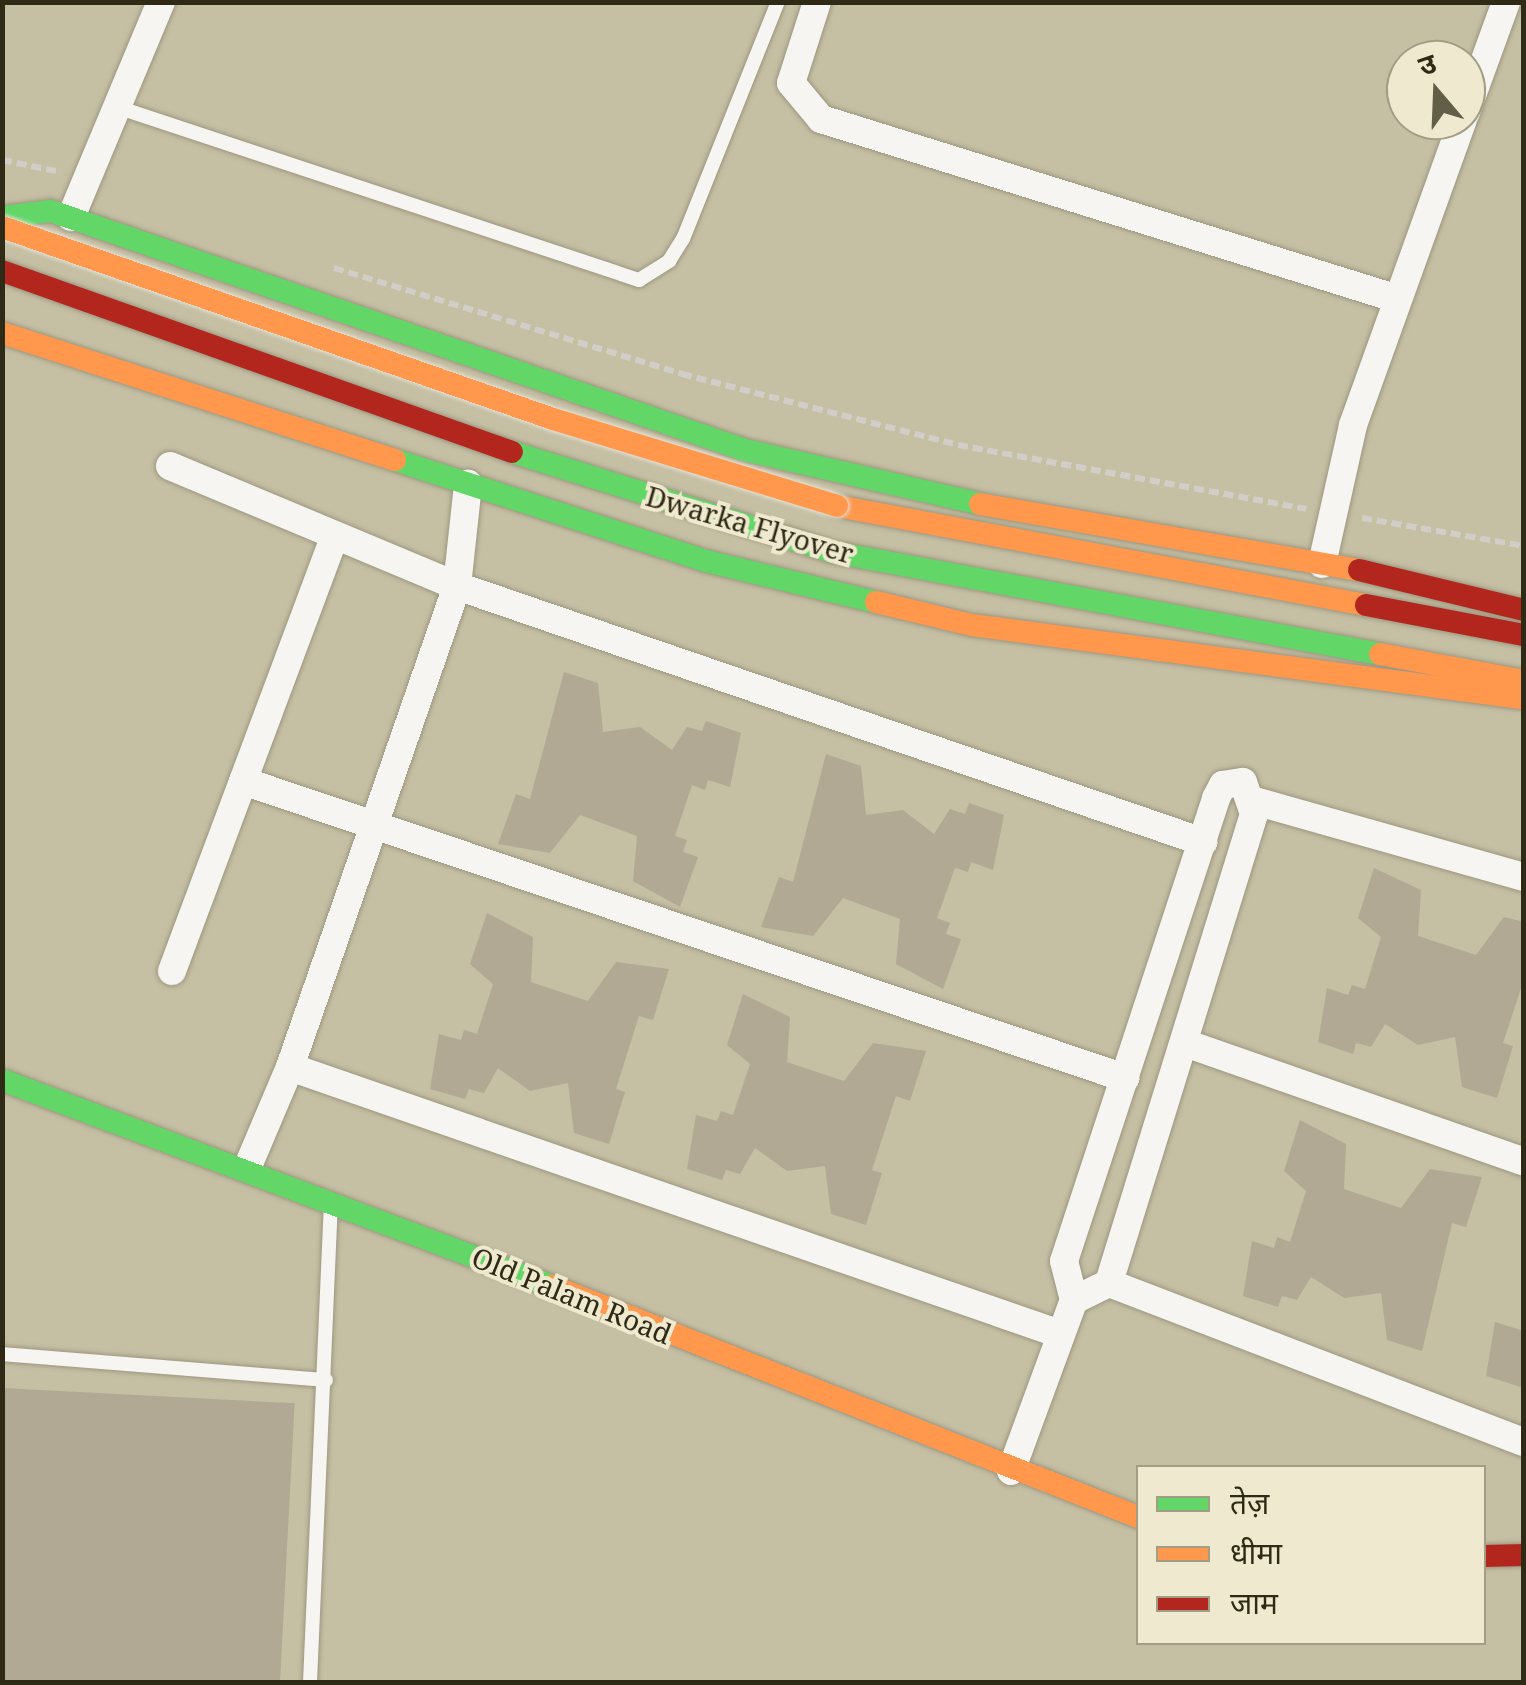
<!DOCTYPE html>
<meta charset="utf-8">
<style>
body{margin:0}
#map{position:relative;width:1526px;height:1685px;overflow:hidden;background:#c5bfa3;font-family:"Noto Serif","Noto Sans Devanagari",serif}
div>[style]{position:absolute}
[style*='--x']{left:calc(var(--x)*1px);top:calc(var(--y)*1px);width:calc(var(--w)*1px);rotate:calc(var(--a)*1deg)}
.building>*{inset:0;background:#b1a994;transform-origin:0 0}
.path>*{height:6px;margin-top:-3px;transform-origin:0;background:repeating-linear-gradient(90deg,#d0cec6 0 10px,transparent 0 15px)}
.roads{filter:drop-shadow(0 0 2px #9c9780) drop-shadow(0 0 2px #9c9780)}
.lane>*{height:14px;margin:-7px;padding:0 7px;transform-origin:7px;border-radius:7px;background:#f6f5f1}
.street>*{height:28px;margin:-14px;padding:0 14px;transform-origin:14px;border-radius:14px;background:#f6f5f1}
.fast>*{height:22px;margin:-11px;padding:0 11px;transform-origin:11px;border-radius:11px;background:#63d668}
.slow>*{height:22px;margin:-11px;padding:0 11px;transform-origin:11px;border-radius:11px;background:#ff974d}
.jam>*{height:22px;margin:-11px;padding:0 11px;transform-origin:11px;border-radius:11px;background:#b3261e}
.bridges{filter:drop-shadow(0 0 2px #e5e2d6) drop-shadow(0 0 2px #e5e2d6)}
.slow-bridge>*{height:22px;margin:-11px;padding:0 11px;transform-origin:11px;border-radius:11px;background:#ff974d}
span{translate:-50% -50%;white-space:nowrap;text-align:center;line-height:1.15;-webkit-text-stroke:8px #efe9cf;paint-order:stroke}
.street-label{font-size:28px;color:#2e2a15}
.frame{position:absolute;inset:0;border:5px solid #2e2a15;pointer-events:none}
.legend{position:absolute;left:1136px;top:1465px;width:350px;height:180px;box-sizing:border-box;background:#efe9cf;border:2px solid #a29d85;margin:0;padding:12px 18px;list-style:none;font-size:30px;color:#2e2a15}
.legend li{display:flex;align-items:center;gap:20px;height:50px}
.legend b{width:50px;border:2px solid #a29d85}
.north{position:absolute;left:1386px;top:40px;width:100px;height:100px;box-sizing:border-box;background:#efe9cf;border:2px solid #a29d85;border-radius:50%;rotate:341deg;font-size:28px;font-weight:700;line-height:40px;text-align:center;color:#2e2a15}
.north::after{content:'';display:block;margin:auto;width:35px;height:45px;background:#635e47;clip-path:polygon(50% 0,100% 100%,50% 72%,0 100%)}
</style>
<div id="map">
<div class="building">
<i style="clip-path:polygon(564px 672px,598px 683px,603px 732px,640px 727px,672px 750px,687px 727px,702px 731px,706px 721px,741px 733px,730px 787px,708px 780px,705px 790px,692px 785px,675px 836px,687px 840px,683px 852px,698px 857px,680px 907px,633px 881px,637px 836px,580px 815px,550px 853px,498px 844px,516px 794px,530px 799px)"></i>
<i style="clip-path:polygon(826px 754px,861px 766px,866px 815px,903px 810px,934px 834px,950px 809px,965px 814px,969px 803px,1004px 815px,993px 870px,971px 862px,968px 872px,955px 868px,937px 918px,950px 923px,946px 934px,961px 939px,943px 989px,896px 964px,900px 919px,843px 898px,813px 936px,761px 927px,779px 877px,793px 882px)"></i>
<i style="clip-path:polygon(1374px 868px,1421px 890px,1418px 936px,1476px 955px,1504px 917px,1524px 922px,1524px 979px,1503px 1043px,1513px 1046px,1497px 1098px,1462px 1087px,1455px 1037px,1418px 1045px,1385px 1024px,1371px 1047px,1356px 1043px,1353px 1054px,1318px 1042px,1327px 988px,1348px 995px,1352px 985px,1365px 989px,1381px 937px,1358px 918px)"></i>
<i style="clip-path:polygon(487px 913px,533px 937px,531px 982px,588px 1001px,616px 962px,669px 969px,653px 1020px,639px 1016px,616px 1089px,625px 1092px,609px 1144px,574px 1133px,568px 1083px,530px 1091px,498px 1068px,484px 1093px,469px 1089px,465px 1099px,430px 1089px,439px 1034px,461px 1040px,464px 1030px,477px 1034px,493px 984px,470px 964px)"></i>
<i style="clip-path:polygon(743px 994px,790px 1017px,787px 1062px,844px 1081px,873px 1043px,926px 1051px,910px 1101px,896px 1096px,872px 1170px,882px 1173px,866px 1225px,831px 1214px,825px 1166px,787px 1171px,755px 1148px,740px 1174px,726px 1170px,722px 1180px,687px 1169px,696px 1115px,717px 1121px,721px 1111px,733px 1115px,750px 1064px,727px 1045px)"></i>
<i style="clip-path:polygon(1300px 1120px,1346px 1144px,1344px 1189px,1401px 1208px,1430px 1169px,1482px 1177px,1466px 1227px,1452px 1223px,1422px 1351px,1387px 1340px,1381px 1293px,1344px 1298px,1311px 1277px,1297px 1300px,1282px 1296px,1278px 1307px,1243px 1296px,1252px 1241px,1274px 1248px,1277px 1237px,1290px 1242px,1306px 1191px,1284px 1171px)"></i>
<i style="clip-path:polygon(1495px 1322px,1524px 1331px,1524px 1388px,1486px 1376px)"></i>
<i style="left:2px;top:1388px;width:293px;height:294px;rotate:3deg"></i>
</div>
<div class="path">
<i style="--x:2;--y:160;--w:60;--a:11.5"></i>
<i style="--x:334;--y:268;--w:364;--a:16.9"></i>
<i style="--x:682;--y:374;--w:285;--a:14.4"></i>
<i style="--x:958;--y:445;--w:354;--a:10.4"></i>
<i style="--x:1362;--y:518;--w:164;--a:9.8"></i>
</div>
<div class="roads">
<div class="lane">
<i style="--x:117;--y:107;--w:550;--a:18.34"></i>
<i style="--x:639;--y:280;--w:36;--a:-32"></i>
<i style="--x:669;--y:261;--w:26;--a:-58"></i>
<i style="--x:683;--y:239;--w:255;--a:-68.2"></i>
<i style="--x:2;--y:1354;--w:325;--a:4.6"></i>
<i style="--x:310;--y:1682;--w:482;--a:-87.5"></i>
</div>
<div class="street">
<i style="--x:817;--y:2;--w:85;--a:107.8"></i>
<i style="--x:791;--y:83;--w:47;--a:50.2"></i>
<i style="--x:821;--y:119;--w:604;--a:17.33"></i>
<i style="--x:1466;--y:112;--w:117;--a:-70"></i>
<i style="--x:71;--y:217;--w:233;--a:-67.3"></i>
<i style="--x:170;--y:466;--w:311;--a:22.7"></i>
<i style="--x:457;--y:586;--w:103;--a:-83.8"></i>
<i style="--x:1322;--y:564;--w:142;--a:-77.4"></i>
<i style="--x:1353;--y:425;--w:324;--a:-70.2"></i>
<i style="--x:243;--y:781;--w:931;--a:18.61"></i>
<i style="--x:1255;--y:801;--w:280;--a:15.8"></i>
<i style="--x:172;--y:971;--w:465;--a:-69.5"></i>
<i style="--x:1185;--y:1043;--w:359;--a:19.3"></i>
<i style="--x:248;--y:1166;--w:108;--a:-67"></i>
<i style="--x:1109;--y:1283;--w:444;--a:21"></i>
<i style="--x:1060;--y:1334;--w:815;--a:-160.88"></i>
<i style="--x:290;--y:1067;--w:509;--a:-70.85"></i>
<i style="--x:457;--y:586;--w:789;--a:18.94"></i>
<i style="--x:1011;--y:1471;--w:182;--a:-69.8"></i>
<i style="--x:1074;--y:1300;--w:40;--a:-104.4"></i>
<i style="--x:1064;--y:1261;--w:487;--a:-71.8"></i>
<i style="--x:1216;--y:798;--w:15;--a:-62"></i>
<i style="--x:1223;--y:785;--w:20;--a:-9"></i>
<i style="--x:1243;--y:782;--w:34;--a:71"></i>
<i style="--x:1254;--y:814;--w:491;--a:107.2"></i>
<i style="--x:1109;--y:1283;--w:39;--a:154"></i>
</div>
<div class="fast">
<i style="--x:2;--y:217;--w:49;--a:-7"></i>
<i style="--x:51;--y:211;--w:734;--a:19"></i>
<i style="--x:745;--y:450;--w:241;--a:12.9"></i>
<i style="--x:512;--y:452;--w:336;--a:17.3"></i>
<i style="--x:833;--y:552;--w:556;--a:10.56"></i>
<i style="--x:395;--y:460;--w:327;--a:18"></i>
<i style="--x:706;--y:561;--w:175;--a:13.6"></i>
<i style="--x:2;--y:1080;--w:587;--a:20.53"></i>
</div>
<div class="slow">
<i style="--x:2;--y:333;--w:413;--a:17.9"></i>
<i style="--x:980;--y:504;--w:385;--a:9.9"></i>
<i style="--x:837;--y:506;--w:538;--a:10.6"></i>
<i style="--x:876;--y:602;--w:99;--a:13.5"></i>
<i style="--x:972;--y:625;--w:554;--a:7.57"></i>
<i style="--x:1380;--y:654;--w:147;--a:10.6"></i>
<i style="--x:552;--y:1286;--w:630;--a:21.51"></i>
</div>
<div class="jam">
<i style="--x:2;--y:271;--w:541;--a:19.54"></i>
<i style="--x:1359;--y:570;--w:170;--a:13.6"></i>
<i style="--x:1366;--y:605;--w:161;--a:10.8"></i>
<i style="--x:1484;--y:1556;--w:40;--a:-1.4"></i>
</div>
</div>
<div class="bridges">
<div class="slow-bridge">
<i style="--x:2;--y:227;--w:583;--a:19.21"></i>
<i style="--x:553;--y:419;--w:297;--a:17"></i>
</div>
</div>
<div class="street-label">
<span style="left:750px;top:524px;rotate:16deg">Dwarka Flyover</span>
<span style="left:572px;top:1295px;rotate:22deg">Old Palam Road</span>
</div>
<div class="frame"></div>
<ul class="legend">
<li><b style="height:12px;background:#63d668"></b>तेज़</li>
<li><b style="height:12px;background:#ff974d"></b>धीमा</li>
<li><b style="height:12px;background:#b3261e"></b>जाम</li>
</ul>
<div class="north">उ</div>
</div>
